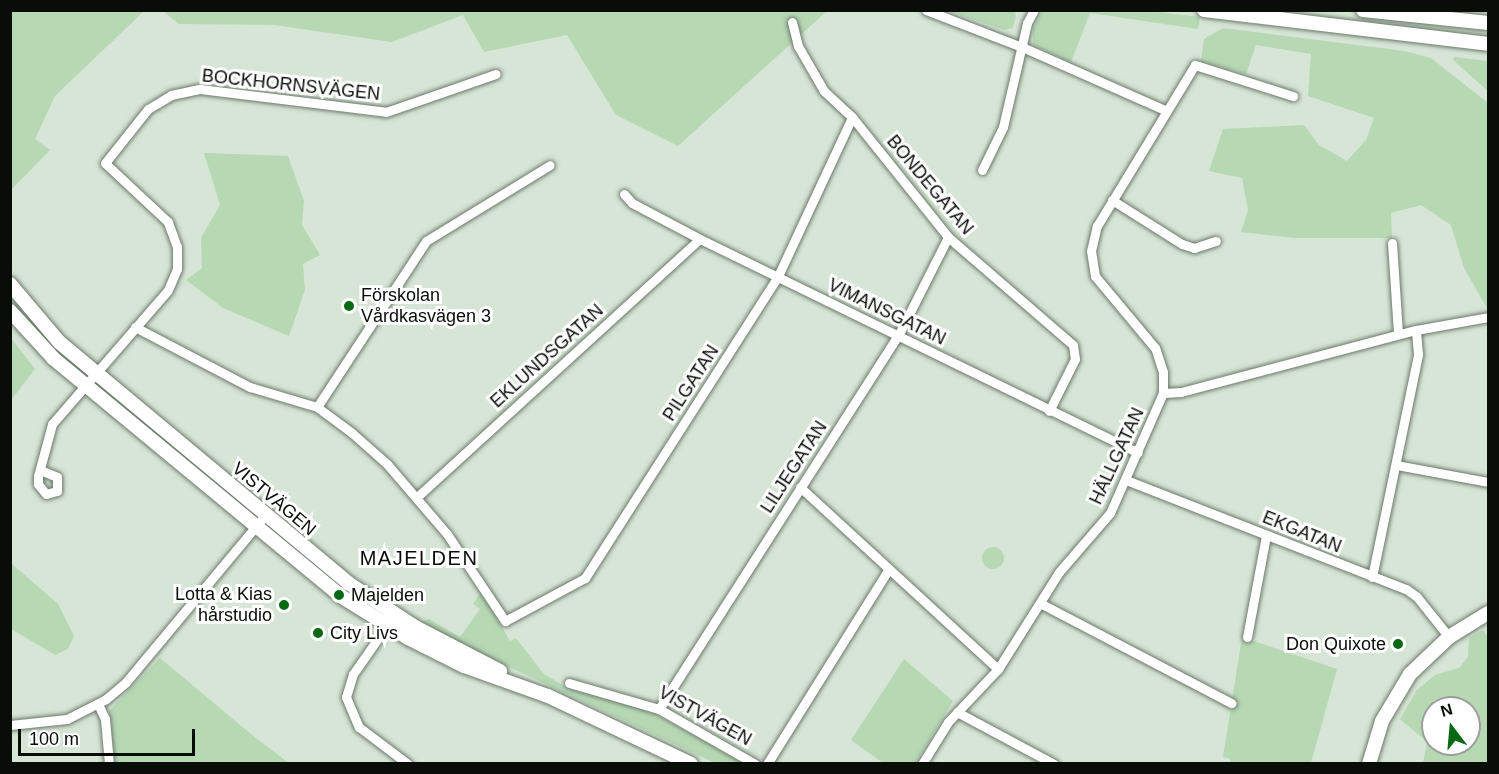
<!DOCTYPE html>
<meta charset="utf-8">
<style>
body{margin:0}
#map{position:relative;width:1499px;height:774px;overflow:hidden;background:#d6e5d5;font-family:Helvetica,sans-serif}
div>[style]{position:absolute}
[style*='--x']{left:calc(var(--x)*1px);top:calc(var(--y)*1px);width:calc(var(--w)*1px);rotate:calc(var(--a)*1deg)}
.green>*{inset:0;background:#b6d9b4}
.round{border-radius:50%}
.roads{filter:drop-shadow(0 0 2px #6c796b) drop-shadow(0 0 2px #6c796b)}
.street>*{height:9px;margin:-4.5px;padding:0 4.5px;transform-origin:4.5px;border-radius:4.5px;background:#fff}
.secondary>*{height:14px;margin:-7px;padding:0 7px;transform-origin:7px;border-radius:7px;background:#fff}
.dots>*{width:16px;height:16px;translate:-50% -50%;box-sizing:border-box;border:3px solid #fff;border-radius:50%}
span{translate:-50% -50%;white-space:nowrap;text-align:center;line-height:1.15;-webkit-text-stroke:6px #fff;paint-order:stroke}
.street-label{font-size:18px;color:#080d08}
.poi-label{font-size:18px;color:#080d08}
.left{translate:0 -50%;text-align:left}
.right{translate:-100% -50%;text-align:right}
.neighbourhood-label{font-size:20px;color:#080d08;letter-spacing:1.5px}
.frame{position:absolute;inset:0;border:12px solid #080d08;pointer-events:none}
.north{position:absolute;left:1421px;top:696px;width:60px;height:60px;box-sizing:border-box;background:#fff;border:2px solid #9c9e9c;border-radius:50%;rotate:344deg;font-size:16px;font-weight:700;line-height:24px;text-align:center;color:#080d08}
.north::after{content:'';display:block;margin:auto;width:21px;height:27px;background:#086913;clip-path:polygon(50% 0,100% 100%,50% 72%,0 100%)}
.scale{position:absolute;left:18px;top:729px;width:177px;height:27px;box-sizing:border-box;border:3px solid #080d08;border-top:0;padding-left:8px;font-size:18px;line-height:21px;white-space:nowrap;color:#080d08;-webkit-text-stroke:4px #fff;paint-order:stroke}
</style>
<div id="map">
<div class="green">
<i style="clip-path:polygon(11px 10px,144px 11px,55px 96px,35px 139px,50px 150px,11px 190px)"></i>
<i style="clip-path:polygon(1142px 10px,1200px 17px,1198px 29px,1090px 13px,1071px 62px,1033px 45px,1033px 28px,1043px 11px)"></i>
<i style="clip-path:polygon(163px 11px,827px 11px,678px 146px,616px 115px,567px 35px,484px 52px,463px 15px,392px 42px,274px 25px,179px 24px)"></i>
<i style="clip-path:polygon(948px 11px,1015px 11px,1016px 16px,1013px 28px,1004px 30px)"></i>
<i style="clip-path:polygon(1223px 28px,1405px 51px,1431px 58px,1488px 103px,1488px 310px,1464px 268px,1451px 225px,1421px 205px,1391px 213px,1392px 238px,1294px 238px,1241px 232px,1248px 210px,1242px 178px,1209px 171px,1223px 129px,1304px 125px,1319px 145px,1347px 161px,1366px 140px,1374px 118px,1308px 96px,1311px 54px,1256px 45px,1246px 74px,1201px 61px,1204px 39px)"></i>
<i style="clip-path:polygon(1454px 57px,1488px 61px,1488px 91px,1453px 60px)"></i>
<i style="clip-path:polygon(204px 153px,288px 156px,304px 201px,302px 225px,320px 255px,303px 264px,305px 290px,289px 336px,223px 308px,186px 280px,202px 268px,201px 238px,220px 205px)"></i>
<i style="clip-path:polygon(11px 338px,35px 369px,11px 400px,10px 400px)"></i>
<i class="round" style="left:982px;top:547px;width:22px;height:22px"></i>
<i style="clip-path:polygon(11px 563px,58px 604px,74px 636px,68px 649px,55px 655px,11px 629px)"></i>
<i style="clip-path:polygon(481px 592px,510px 641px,516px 638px,544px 674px,571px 690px,641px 707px,745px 763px,715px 763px,490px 658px,422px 622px,429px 619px,460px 637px,480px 609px,473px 604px)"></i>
<i style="clip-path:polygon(evenodd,1483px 630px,1488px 637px,1488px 763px,1423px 763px,1427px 742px,1400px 719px,1417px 690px,1435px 675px,1459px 668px,1468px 657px,1469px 638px,1483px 630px,1433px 708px,1469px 708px,1469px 744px,1433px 744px,1433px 708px)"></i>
<i style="clip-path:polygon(1242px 637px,1337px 669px,1311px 763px,1230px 763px,1230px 759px,1223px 757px)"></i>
<i style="clip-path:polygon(160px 658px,257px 739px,289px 763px,115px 763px,109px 711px)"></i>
<i style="clip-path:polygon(904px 659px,953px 701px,915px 763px,883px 763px,851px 740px)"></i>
</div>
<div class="roads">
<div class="street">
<i style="--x:926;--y:10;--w:103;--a:21.1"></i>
<i style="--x:1022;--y:47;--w:158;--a:23.8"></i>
<i style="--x:792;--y:22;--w:25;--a:76"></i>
<i style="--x:798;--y:46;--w:52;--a:60"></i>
<i style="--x:824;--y:91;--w:38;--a:43"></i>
<i style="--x:852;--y:117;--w:154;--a:51.3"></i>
<i style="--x:948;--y:237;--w:165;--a:40.8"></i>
<i style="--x:1073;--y:345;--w:14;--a:82"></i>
<i style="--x:1075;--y:359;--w:58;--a:116.6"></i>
<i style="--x:982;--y:170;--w:48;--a:-64"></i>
<i style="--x:1003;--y:127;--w:107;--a:-77"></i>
<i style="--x:1027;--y:23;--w:15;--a:-62"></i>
<i style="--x:624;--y:194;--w:12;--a:48"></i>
<i style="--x:632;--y:203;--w:77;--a:27.9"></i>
<i style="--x:700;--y:239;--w:487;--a:26"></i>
<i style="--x:1112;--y:200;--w:83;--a:32.2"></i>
<i style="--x:1182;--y:244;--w:13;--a:18"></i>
<i style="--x:1194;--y:248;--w:23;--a:-18"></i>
<i style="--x:1392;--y:243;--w:91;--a:86.2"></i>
<i style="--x:135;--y:327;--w:130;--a:27.6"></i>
<i style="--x:250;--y:387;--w:70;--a:16.6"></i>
<i style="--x:317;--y:407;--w:44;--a:36.6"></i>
<i style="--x:352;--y:433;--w:47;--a:41.5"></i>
<i style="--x:387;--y:464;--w:92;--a:49.4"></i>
<i style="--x:447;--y:534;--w:105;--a:56.3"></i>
<i style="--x:505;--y:621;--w:91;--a:-28.3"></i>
<i style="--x:585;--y:578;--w:358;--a:-57.4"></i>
<i style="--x:778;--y:276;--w:175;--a:-65"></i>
<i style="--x:1163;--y:393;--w:18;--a:-3"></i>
<i style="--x:1181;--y:392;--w:243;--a:-14.8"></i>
<i style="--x:1416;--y:330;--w:73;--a:-10.2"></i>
<i style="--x:317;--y:407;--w:199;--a:-56.7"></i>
<i style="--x:426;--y:241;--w:145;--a:-31.5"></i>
<i style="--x:1396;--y:465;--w:94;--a:10.5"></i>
<i style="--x:40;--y:470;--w:18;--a:22"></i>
<i style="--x:57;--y:477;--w:14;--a:90"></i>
<i style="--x:57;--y:491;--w:11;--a:165"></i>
<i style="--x:46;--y:494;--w:13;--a:-129"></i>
<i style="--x:38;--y:484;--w:8;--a:-90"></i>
<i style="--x:38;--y:476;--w:54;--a:-74.9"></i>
<i style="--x:52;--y:424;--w:177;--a:-49.1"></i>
<i style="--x:168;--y:290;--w:23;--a:-67"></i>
<i style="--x:177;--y:269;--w:22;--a:-90"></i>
<i style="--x:177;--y:247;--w:27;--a:-110"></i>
<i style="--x:168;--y:222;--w:86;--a:-136.9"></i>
<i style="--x:105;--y:163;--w:69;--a:-51.5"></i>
<i style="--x:148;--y:109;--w:27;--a:-31"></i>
<i style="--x:171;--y:95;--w:30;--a:-12"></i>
<i style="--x:200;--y:89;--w:187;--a:7"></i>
<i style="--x:386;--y:112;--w:116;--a:-19.1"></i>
<i style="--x:1126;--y:480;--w:300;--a:21.3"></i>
<i style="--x:1406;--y:589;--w:14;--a:36"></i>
<i style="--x:1417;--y:597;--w:51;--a:51.3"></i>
<i style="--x:800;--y:487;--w:269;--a:42.6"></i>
<i style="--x:417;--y:497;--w:383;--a:-42.4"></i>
<i style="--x:1372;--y:577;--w:228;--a:-78.3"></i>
<i style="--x:1418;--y:354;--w:24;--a:-95"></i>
<i style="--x:1040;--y:603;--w:216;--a:27.6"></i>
<i style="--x:395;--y:614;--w:73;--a:125"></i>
<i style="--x:353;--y:674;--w:24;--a:107"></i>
<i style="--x:346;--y:697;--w:33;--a:67"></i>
<i style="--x:359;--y:727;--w:61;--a:37.1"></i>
<i style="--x:1247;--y:637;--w:104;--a:-79.4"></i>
<i style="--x:569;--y:683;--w:94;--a:16.1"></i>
<i style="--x:659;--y:709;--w:111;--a:29.8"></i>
<i style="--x:98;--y:704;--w:17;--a:65"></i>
<i style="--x:105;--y:719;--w:45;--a:84.9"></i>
<i style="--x:659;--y:709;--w:443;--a:-57.4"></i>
<i style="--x:898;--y:336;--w:111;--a:-63.2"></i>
<i style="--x:957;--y:712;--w:110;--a:28.2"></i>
<i style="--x:10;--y:725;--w:57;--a:-6"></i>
<i style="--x:67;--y:719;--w:44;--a:-27.1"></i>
<i style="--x:106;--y:699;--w:26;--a:-40"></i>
<i style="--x:126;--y:682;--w:217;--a:-50.2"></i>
<i style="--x:767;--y:764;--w:230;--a:-58"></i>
<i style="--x:922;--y:764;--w:49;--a:-58.2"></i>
<i style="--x:948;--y:722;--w:73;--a:-46.7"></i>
<i style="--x:998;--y:669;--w:115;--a:-57.8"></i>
<i style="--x:1059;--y:572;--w:78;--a:-49.2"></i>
<i style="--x:1110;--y:513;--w:131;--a:-66.2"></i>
<i style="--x:1163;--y:393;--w:21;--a:-90"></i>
<i style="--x:1163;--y:372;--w:25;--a:-108"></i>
<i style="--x:1155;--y:348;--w:94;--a:-129.8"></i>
<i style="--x:1095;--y:276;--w:25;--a:-99"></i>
<i style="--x:1091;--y:251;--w:26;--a:-77"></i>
<i style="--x:1097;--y:226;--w:188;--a:-58.7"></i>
<i style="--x:1195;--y:65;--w:103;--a:17.6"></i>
</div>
<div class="secondary">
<i style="--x:1204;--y:10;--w:286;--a:6.8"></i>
<i style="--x:1363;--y:10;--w:126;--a:5.9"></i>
<i style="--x:10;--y:284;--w:76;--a:49.8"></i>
<i style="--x:59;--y:342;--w:376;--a:39.8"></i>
<i style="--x:348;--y:583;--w:80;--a:33.3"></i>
<i style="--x:415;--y:627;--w:96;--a:27.4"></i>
<i style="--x:10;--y:311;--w:64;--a:47.5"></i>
<i style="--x:53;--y:358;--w:371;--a:39.6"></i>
<i style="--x:339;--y:595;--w:81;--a:31.9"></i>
<i style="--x:408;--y:638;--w:63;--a:26.6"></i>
<i style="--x:464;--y:666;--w:89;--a:19.7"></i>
<i style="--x:548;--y:696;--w:158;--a:25.4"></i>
<i style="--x:1369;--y:764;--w:45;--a:-73.2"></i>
<i style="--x:1382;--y:721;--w:55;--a:-59.2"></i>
<i style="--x:1410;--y:674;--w:54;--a:-43.5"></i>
<i style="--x:1449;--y:637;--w:46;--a:-31.6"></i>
</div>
</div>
<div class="dots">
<i style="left:349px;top:306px;background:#086913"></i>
<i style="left:339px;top:595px;background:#086913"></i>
<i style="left:284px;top:605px;background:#086913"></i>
<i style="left:318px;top:633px;background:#086913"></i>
<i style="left:1398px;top:644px;background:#086913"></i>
</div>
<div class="street-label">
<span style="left:291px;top:85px;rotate:6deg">BOCKHORNSVÄGEN</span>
<span style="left:930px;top:185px;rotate:50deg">BONDEGATAN</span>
<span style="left:887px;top:312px;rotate:26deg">VIMANSGATAN</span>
<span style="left:547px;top:356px;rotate:-42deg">EKLUNDSGATAN</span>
<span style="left:691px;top:383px;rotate:-57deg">PILGATAN</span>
<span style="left:1117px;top:456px;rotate:-65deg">HÄLLGATAN</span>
<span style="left:794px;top:467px;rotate:-57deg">LILJEGATAN</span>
<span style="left:274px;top:499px;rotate:40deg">VISTVÄGEN</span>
<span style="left:1302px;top:532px;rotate:22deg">EKGATAN</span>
<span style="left:705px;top:716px;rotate:29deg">VISTVÄGEN</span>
</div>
<div class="poi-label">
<span class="left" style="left:361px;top:306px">Förskolan<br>Vårdkasvägen 3</span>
<span class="right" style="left:272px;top:605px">Lotta &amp; Kias<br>hårstudio</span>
<span class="left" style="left:351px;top:595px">Majelden</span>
<span class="left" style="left:330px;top:633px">City Livs</span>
<span class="right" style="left:1386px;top:644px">Don Quixote</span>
</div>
<div class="neighbourhood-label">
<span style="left:419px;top:558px">MAJELDEN</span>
</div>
<div class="frame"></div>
<div class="north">N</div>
<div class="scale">100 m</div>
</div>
